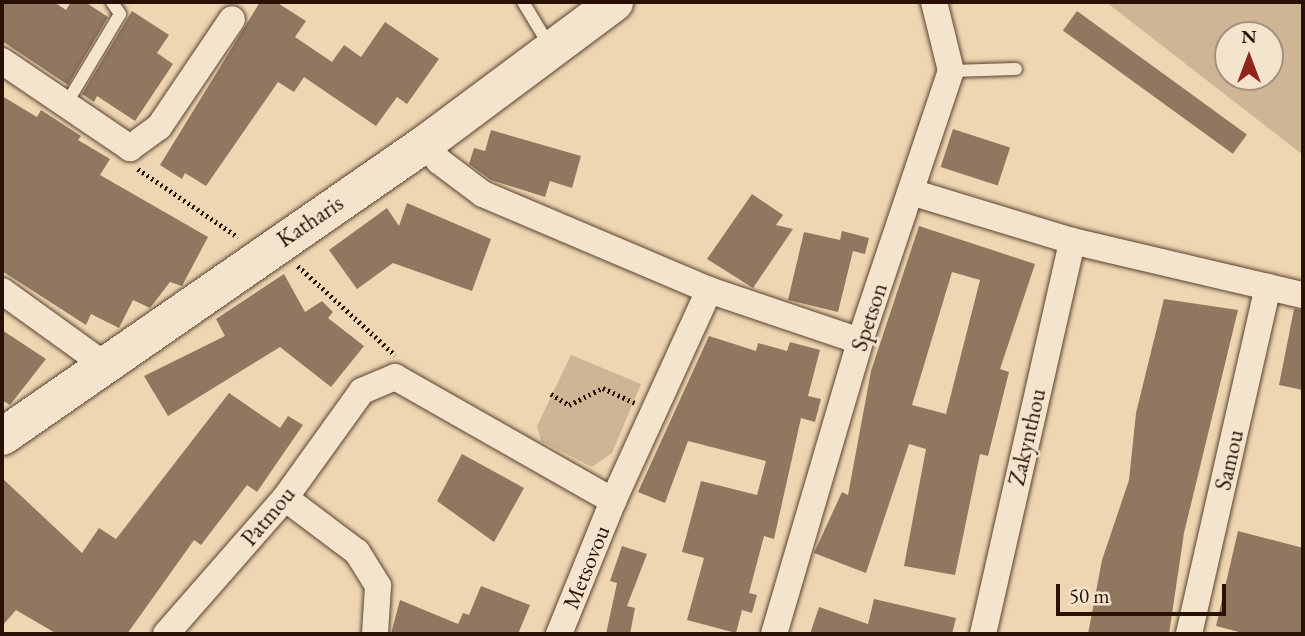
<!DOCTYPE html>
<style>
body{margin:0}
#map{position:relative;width:1305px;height:636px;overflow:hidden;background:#eed6b2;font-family:"EB Garamond",serif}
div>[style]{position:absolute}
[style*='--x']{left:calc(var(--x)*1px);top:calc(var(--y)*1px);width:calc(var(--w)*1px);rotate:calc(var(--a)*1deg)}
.green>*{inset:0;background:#cdb595}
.building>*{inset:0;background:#90775f;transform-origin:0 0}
.path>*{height:4.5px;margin-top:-2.25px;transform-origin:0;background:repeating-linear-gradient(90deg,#2a1105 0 2px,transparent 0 5.5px)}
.roads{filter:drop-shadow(0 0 2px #5b4230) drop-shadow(0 0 2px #5b4230)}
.lane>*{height:12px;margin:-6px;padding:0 6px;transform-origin:6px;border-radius:6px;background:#f4e4cd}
.street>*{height:26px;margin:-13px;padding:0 13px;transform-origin:13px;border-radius:13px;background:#f4e4cd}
.secondary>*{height:37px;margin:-18.5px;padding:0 18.5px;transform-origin:18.5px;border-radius:18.5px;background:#f4e4cd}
span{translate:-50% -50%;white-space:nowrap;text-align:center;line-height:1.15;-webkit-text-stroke:5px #f4e4cd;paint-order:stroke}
.street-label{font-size:23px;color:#2a1105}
.frame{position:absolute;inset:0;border:4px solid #2a1105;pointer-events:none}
.north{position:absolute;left:1214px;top:21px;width:70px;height:70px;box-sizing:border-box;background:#f4e4cd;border:2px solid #a3907d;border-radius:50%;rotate:0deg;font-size:19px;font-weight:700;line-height:28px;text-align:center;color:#2a1105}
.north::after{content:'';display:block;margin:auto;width:24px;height:32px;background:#8f2418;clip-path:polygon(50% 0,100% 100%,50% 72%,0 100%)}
.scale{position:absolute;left:1056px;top:584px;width:170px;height:32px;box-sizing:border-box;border:4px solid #2a1105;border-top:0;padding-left:9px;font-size:21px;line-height:24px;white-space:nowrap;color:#2a1105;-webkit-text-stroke:5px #f4e4cd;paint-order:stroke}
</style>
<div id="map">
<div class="green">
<i style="clip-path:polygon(evenodd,1106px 2px,1303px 2px,1303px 155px,1106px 2px,1228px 35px,1270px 35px,1270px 77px,1228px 77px,1228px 35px)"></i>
<i style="clip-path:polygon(571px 355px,641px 384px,612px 453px,592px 467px,541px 441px,537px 426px)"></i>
</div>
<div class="building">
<i style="clip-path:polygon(2px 2px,54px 2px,66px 10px,71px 2px,85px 2px,108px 17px,68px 85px,2px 41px)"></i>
<i style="clip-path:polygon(260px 2px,276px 2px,306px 21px,295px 37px,332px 62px,344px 45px,361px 57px,385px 22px,439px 59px,407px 104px,397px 97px,376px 126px,304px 77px,294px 92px,278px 82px,206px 186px,185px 173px,182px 179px,160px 165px)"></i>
<i style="clip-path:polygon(132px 11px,169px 35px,157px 53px,173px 64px,135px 121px,97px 96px,94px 102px,82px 94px)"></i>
<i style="left:1077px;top:11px;width:210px;height:24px;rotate:36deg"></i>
<i style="clip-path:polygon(2px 96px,37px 117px,41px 110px,81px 136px,78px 140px,110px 159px,100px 175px,208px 237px,182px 286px,170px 282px,150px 308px,133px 300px,119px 328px,91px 314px,86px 325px,2px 271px)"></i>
<i style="left:953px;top:129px;width:60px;height:40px;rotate:18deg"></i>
<i style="clip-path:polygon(491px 130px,581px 156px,572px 188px,550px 181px,545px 197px,491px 180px,469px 164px,474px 148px,485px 151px)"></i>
<i style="clip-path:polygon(752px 194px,783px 215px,776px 225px,793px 229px,753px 288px,707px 259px)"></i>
<i style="clip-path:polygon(407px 203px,491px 239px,472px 291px,393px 263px,357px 289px,329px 250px,387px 208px,399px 226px)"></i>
<i style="clip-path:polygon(evenodd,919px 226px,1035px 264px,1000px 369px,1009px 372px,988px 456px,980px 454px,955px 575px,904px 566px,926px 449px,909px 444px,866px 573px,814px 553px,842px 492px,848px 495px,871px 371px,919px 226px,952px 272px,980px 280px,946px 414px,912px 405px,952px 272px)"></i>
<i style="clip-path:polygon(842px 231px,869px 238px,865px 254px,853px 251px,838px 312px,788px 300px,804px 232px,840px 240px)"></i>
<i style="clip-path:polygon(284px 274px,305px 312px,322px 301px,333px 312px,328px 318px,364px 346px,331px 387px,280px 347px,168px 416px,144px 376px,225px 336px,216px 319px)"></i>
<i style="clip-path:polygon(1164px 299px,1238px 310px,1184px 533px,1169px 634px,1088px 634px,1102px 560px,1129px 480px,1136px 413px)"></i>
<i style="clip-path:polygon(1294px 309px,1303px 310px,1303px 390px,1279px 385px)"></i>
<i style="clip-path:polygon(2px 330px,46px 359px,10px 405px,2px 400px)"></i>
<i style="clip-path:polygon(709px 336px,756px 351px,758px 343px,787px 351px,790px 342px,820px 350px,808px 396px,821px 399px,815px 422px,801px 418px,774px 539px,764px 536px,749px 593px,757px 595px,752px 613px,742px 610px,736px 633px,687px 620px,704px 558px,682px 552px,701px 481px,757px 495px,766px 461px,688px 441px,665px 503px,638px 492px)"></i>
<i style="clip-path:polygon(229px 393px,280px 428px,288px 416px,303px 425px,257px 492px,247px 485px,201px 545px,194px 540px,127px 634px,57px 634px,16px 610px,2px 626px,2px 478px,82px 553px,99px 528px,116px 539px)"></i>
<i style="clip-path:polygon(462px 454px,524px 488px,494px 542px,437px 501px)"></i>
<i style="clip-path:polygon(1238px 531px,1303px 548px,1303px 634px,1247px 634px,1216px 626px)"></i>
<i style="clip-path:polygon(622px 546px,647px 554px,627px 606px,635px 608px,630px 634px,606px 634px,617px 583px,610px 581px)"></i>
<i style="clip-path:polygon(481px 586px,530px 605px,518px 634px,391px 634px,400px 600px,458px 624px,463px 613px,469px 615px)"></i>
<i style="clip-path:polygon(874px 599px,956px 618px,952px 634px,810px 634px,819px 607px,868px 624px)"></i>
</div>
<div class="path">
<i style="--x:138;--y:169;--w:121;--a:34.2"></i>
<i style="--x:298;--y:266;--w:132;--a:42.5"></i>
<i style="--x:551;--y:394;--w:21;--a:31"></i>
<i style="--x:569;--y:405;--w:38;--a:-27"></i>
<i style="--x:603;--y:388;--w:35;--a:25"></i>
</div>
<div class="roads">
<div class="lane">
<i style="--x:523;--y:2;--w:50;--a:58.8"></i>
<i style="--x:951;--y:71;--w:65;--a:-1.8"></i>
<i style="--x:65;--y:106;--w:107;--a:-59.1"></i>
<i style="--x:120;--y:14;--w:14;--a:-124"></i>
</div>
<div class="street">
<i style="--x:2;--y:61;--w:155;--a:34.2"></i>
<i style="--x:130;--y:148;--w:36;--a:-36"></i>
<i style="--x:159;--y:127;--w:130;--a:-55.9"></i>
<i style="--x:425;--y:143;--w:23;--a:52"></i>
<i style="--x:439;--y:161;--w:55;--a:36.9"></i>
<i style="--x:483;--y:194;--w:246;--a:23"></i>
<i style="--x:709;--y:290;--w:159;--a:18.7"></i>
<i style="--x:911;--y:192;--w:168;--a:16.9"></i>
<i style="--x:1072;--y:241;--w:237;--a:13.2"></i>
<i style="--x:2;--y:291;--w:123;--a:35.8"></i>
<i style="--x:285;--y:498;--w:90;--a:36.9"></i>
<i style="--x:357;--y:552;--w:40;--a:58"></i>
<i style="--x:378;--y:586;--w:48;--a:93.6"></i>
<i style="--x:166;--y:634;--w:181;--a:-48.8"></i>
<i style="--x:285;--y:498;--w:132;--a:-54.3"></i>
<i style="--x:362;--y:391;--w:36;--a:-23"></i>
<i style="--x:395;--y:377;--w:251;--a:29.6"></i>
<i style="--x:613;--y:501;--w:232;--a:-65.5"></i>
<i style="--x:559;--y:634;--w:144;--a:-67.9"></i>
<i style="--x:774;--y:634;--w:305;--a:-73.6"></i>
<i style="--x:860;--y:341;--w:285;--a:-71.4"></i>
<i style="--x:951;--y:71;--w:71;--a:-103.8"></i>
<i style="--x:983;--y:634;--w:403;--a:-77.2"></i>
<i style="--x:1189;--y:634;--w:356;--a:-77.2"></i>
</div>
<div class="secondary">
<i style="--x:2;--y:436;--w:515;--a:-34.71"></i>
<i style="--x:425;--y:143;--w:236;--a:-36.7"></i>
</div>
</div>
<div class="street-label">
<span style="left:310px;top:221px;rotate:-34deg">Katharis</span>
<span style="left:869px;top:317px;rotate:-72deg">Spetson</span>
<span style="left:1027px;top:437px;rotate:-77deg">Zakynthou</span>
<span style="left:1229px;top:460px;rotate:-77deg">Samou</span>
<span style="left:268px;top:516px;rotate:-50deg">Patmou</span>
<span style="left:586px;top:567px;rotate:-68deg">Metsovou</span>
</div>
<div class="frame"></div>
<div class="north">N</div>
<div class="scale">50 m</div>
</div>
